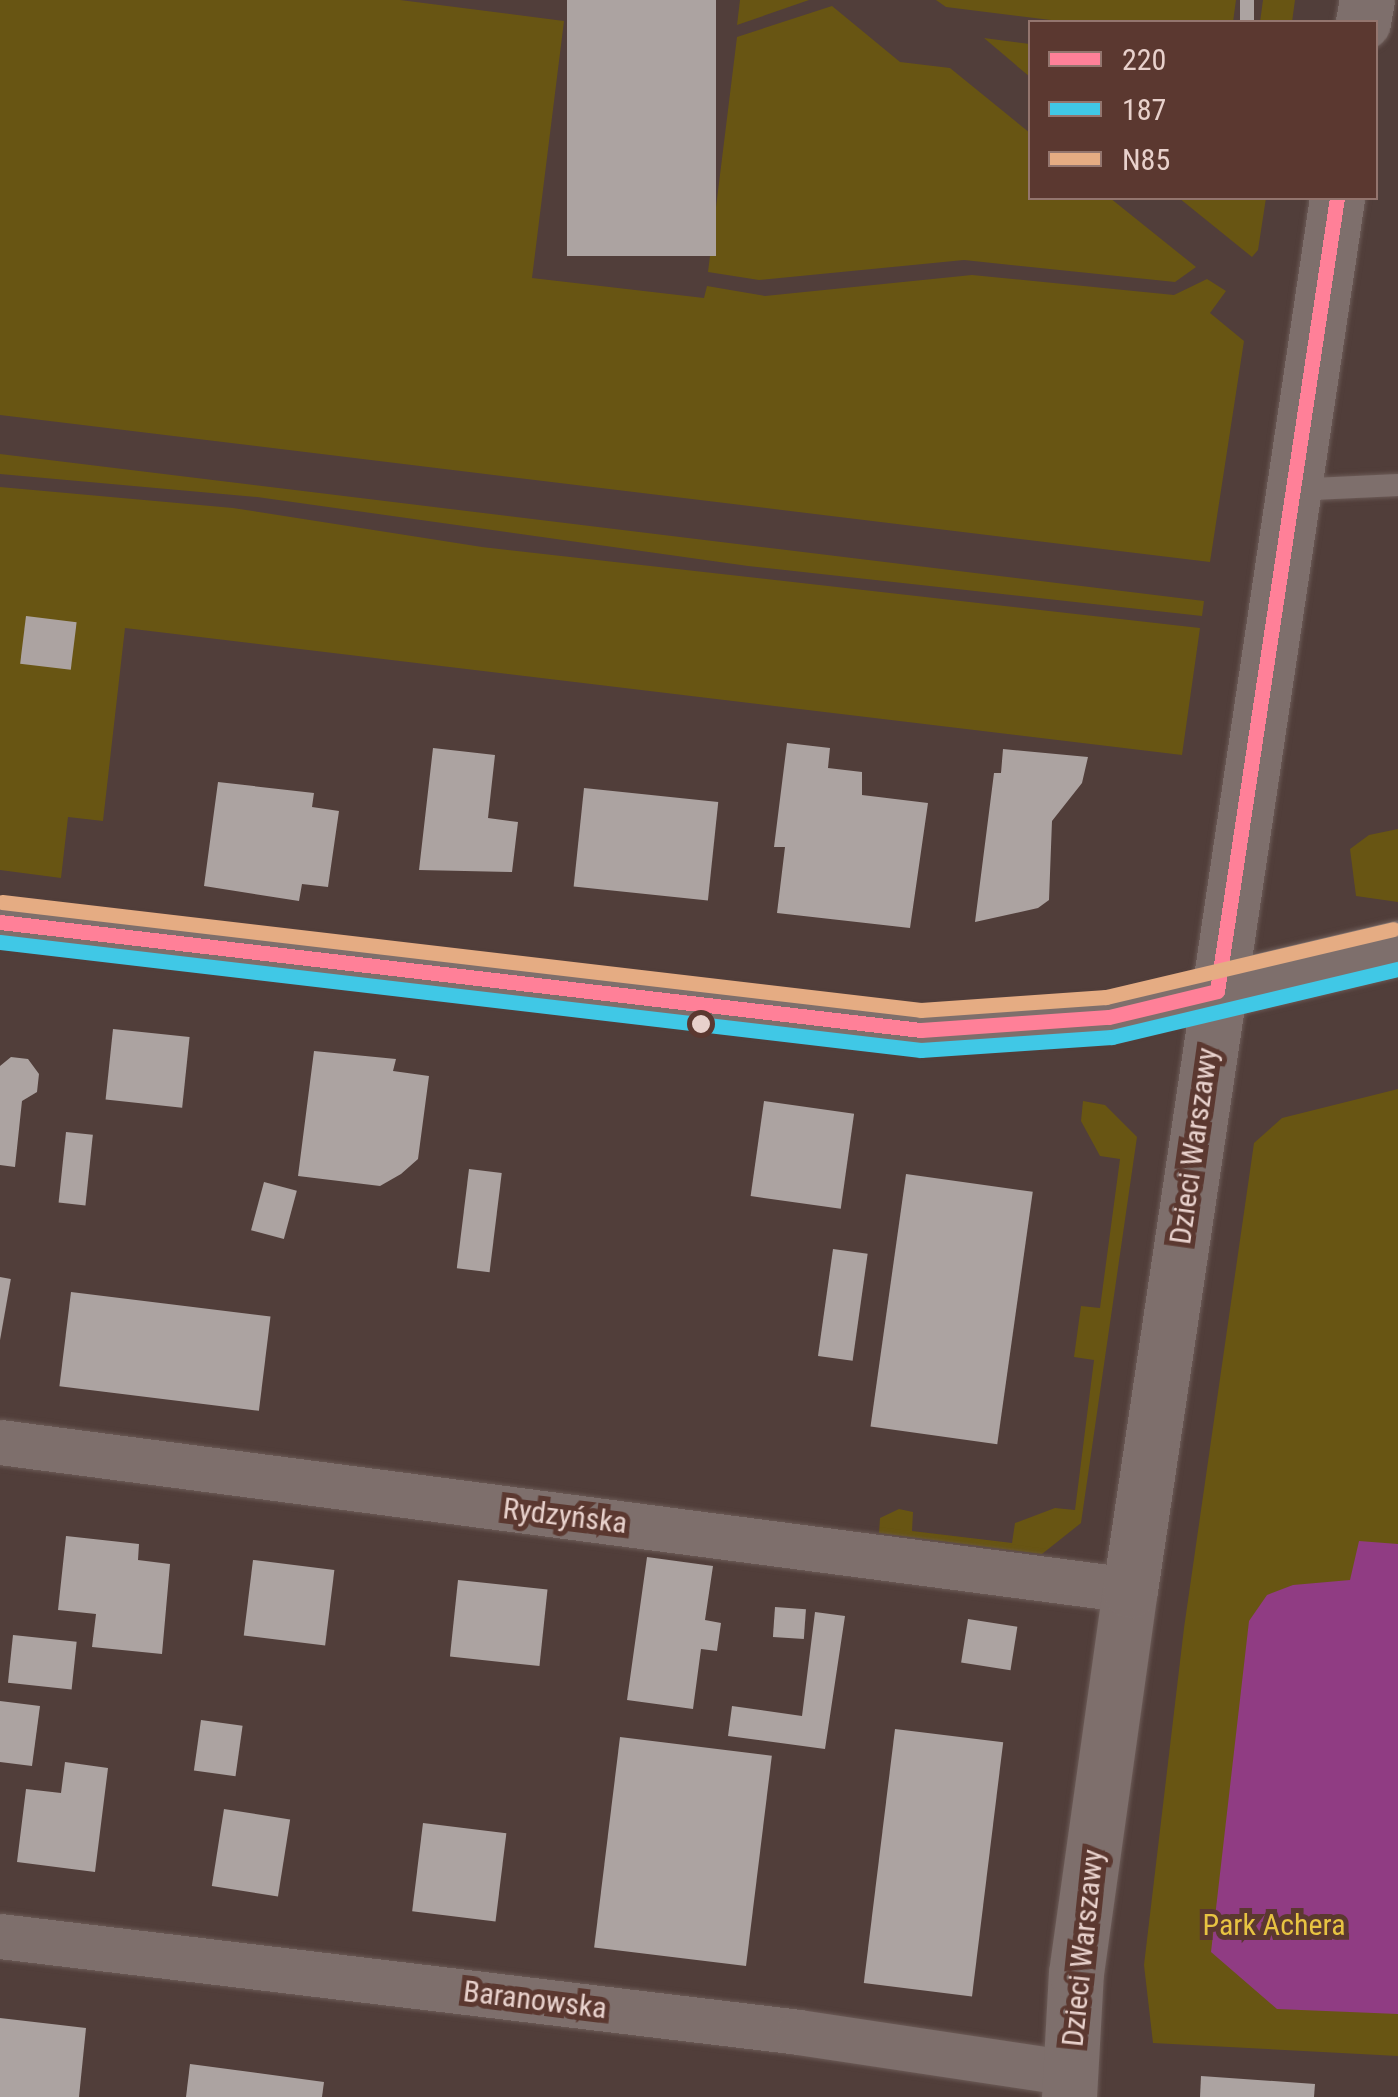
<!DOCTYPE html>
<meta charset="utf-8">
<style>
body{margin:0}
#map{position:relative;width:1398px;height:2097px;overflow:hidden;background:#513e3a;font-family:"Roboto Condensed",sans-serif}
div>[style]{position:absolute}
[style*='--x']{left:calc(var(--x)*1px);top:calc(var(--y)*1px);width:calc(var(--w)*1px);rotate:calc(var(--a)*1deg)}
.green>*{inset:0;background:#685513}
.water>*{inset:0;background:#903c83}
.building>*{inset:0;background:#aca3a1;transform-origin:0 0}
.roads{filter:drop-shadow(0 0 2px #6c5b57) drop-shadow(0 0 2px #6c5b57)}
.service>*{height:22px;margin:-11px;padding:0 11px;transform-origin:11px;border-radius:11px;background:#7e6f6c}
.minor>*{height:45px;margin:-22.5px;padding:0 22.5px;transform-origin:22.5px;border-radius:22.5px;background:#7e6f6c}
.tertiary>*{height:55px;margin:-27.5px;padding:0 27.5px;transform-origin:27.5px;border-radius:27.5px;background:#7e6f6c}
.bus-1>*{height:15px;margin:-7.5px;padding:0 7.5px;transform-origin:7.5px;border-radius:7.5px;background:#ff8098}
.bus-2>*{height:15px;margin:-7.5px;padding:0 7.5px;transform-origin:7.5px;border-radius:7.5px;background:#40c8e6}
.bus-3>*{height:15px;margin:-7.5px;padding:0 7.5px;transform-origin:7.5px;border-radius:7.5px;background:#e5ac83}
.dots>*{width:28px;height:28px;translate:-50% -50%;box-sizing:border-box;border:5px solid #5b3830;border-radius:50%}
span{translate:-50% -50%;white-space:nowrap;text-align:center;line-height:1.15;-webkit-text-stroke:10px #5b3830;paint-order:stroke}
.street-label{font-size:30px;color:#e8d1cc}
.park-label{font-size:30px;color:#e7c342}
.legend{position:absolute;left:1028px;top:20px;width:350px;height:180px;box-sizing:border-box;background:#5b3830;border:2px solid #93756e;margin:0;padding:12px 18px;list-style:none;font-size:30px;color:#e8d1cc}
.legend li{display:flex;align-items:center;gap:20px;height:50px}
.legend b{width:50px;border:2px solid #93756e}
</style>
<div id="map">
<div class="green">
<i style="clip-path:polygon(0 0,400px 0,564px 21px,532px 278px,704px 298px,707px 286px,765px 296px,972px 275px,1174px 295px,1207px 279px,1226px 291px,1210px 313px,1244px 341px,1210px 562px,0 415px)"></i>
<i style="clip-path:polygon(740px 0,809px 0,737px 25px)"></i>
<i style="clip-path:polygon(936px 0,1236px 0,1233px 22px,1067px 22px,946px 7px)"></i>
<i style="clip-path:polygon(1263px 0,1295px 0,1292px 22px,1260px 22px)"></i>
<i style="clip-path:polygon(832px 6px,900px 62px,950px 68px,1030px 133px,1030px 198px,1110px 198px,1196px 267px,1175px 282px,964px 260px,759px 280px,708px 272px,737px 37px)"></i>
<i style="clip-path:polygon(984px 38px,1030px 44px,1030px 77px)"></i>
<i style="clip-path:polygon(1179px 198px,1266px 198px,1258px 250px,1252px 257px)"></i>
<i style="clip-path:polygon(0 454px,1204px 601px,1202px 616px,748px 566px,257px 497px,0 474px)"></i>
<i style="clip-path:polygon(0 487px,233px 508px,482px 547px,1200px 628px,1182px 755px,125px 628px,103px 821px,68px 817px,61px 878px,0 870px)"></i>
<i style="clip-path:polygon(1398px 829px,1398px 902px,1356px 896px,1350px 849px,1369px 835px)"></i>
<i style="clip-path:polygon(1398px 1089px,1398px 2056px,1153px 2043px,1144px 1965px,1184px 1628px,1254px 1143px,1282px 1118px)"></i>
<i style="clip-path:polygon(1083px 1101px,1105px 1105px,1137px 1137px,1081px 1523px,1042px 1554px,879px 1533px,880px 1518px,899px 1509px,913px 1512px,912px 1531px,1012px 1543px,1015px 1523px,1055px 1508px,1075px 1510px,1094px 1360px,1074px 1357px,1081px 1306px,1100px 1308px,1120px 1159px,1100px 1156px,1081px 1121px)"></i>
</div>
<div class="water">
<i style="clip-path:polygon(1359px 1541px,1398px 1544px,1398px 2014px,1277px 2009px,1211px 1952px,1249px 1621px,1267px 1595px,1293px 1585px,1350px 1580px)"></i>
</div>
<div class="building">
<i style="left:567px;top:0;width:149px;height:256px"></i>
<i style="left:1240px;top:0;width:14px;height:22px"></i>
<i style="left:26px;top:616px;width:51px;height:48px;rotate:7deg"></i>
<i style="clip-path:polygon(787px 743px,830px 748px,828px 768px,862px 772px,862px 795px,928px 803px,910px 928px,777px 913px,785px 847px,774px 847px)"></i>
<i style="clip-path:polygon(433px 748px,495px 755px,488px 818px,518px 822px,512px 872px,419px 870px)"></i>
<i style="clip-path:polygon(1003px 749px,1088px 757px,1082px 783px,1052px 821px,1049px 900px,1038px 908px,975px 922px,994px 773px,1001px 773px)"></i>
<i style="clip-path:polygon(218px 782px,314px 793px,312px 807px,339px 811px,328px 887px,302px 884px,299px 901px,204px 886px)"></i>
<i style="left:584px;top:788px;width:135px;height:99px;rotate:6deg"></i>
<i style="left:113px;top:1029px;width:77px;height:71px;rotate:6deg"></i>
<i style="clip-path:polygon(314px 1051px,396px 1059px,393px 1071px,429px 1076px,418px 1159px,401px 1174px,380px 1186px,298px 1176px)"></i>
<i style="clip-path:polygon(11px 1057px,28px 1059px,39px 1074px,37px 1092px,22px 1101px,15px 1167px,0 1165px,0 1066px)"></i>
<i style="left:764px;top:1101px;width:91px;height:96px;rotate:8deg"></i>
<i style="left:66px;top:1132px;width:27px;height:71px;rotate:6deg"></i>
<i style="left:469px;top:1169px;width:33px;height:100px;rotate:7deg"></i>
<i style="left:906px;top:1174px;width:128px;height:255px;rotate:8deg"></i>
<i style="left:264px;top:1182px;width:34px;height:50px;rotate:15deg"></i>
<i style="left:833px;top:1249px;width:35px;height:108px;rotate:8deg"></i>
<i style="left:0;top:1277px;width:11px;height:76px;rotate:10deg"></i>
<i style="left:71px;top:1292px;width:201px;height:95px;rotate:7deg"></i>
<i style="clip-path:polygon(66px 1536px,139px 1544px,138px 1560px,170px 1564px,162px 1654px,92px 1647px,96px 1614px,58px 1610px)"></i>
<i style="clip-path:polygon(647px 1557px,713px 1566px,705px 1620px,721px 1623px,717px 1651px,701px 1649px,693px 1709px,627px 1700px)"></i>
<i style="left:253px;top:1560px;width:82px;height:76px;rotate:7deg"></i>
<i style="left:458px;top:1580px;width:90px;height:77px;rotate:6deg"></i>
<i style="left:775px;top:1607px;width:31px;height:30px;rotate:4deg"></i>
<i style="clip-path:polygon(815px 1612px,845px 1616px,825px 1749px,728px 1736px,732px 1706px,802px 1716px)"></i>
<i style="left:968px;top:1619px;width:50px;height:44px;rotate:9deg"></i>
<i style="left:13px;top:1635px;width:64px;height:48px;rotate:6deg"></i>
<i style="clip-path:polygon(0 1701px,40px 1706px,32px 1766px,0 1762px)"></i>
<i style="left:201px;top:1720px;width:42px;height:51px;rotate:8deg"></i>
<i style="left:895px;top:1729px;width:109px;height:256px;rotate:7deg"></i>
<i style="left:620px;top:1737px;width:153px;height:212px;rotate:7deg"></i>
<i style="clip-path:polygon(65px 1762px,108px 1768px,95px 1872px,17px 1862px,26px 1789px,61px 1793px)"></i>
<i style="left:224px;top:1809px;width:67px;height:78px;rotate:9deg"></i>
<i style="left:423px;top:1823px;width:84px;height:89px;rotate:7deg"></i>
<i style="clip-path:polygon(0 2018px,86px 2028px,79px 2097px,0 2097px)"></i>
<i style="clip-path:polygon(190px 2064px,324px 2082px,322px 2097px,186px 2097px)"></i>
<i style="clip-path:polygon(1201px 2076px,1315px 2084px,1314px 2097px,1200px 2097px)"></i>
</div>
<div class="roads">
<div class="service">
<i style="--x:1292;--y:490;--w:106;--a:-2.7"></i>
</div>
<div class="minor">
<i style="--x:0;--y:922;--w:927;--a:6.69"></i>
<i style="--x:921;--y:1030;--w:188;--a:-4"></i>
<i style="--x:1109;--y:1017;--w:111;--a:-13.5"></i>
<i style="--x:0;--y:1442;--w:1140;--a:7.46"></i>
<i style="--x:0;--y:1936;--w:805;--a:6.85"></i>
<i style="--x:799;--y:2032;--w:274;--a:8.6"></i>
</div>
<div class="tertiary">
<i style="--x:1363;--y:22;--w:22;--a:-80"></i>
<i style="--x:1217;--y:991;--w:186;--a:-13.4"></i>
<i style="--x:1069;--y:2097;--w:124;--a:-86.8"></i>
<i style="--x:1076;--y:1973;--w:387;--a:-82"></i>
<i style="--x:1130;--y:1590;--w:1407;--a:-81.54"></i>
</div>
</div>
<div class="bus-1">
<i style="--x:0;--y:922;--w:927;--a:6.69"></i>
<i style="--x:921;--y:1030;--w:188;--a:-4"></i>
<i style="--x:1109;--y:1017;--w:111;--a:-13.5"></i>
<i style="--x:1217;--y:991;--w:802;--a:-81.4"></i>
</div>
<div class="bus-2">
<i style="--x:0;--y:942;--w:927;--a:6.69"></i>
<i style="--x:921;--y:1050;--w:191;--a:-3.9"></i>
<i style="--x:1112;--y:1037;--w:294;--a:-13.4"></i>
</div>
<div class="bus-3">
<i style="--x:2;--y:902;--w:925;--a:6.7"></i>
<i style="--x:921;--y:1010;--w:185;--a:-4"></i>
<i style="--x:1106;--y:997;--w:295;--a:-13.3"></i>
</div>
<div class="dots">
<i style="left:701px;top:1024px;background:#e8d1cc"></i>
</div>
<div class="street-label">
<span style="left:1194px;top:1146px;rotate:-82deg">Dzieci Warszawy</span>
<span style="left:565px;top:1516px;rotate:7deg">Rydzyńska</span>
<span style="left:1083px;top:1948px;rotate:-84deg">Dzieci Warszawy</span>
<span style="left:535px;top:2000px;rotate:7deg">Baranowska</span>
</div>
<div class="park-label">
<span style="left:1274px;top:1925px">Park Achera</span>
</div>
<ul class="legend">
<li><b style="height:12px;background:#ff8098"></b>220</li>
<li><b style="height:12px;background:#40c8e6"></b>187</li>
<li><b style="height:12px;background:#e5ac83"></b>N85</li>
</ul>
</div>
